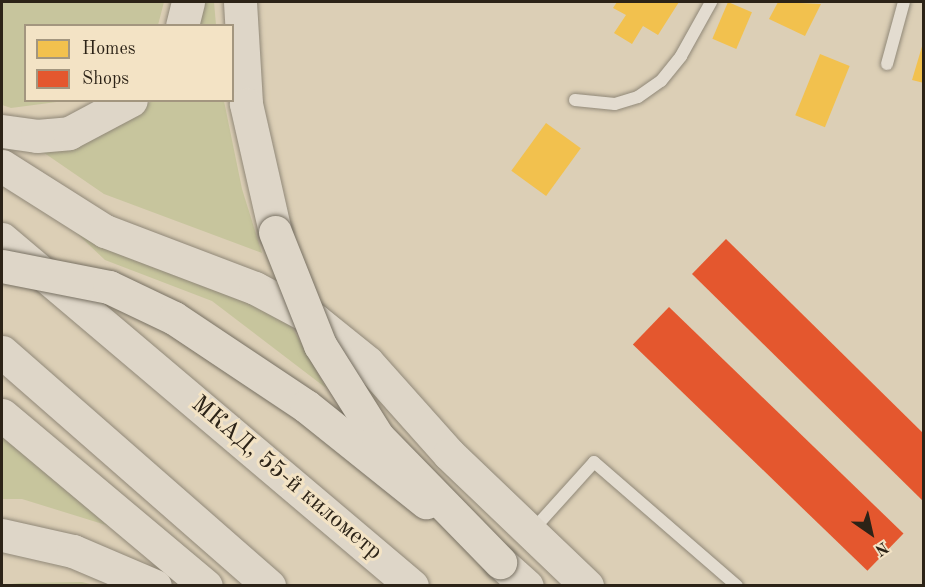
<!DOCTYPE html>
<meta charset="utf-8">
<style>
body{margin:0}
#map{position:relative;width:925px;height:587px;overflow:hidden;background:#dccfb6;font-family:"Old Standard TT",serif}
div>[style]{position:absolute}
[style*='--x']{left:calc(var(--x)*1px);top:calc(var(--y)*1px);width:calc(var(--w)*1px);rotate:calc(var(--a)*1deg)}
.green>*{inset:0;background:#c7c59d}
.homes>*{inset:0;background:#f2c14e;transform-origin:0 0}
.shops>*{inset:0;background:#e4572e;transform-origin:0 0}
.roads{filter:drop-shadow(0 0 2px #908878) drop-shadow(0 0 2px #908878)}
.service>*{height:12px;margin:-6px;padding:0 6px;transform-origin:6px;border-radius:6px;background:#e3dcd0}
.primary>*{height:33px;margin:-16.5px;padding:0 16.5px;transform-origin:16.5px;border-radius:16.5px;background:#ded6c8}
.trunk>*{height:33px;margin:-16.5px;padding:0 16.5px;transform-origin:16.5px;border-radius:16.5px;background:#ded6c8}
.bridges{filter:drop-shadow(0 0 2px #777062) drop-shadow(0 0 2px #777062)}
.primary-bridge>*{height:33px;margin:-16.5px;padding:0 16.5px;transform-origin:16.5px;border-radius:16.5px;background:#ded6c8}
.trunk-bridge>*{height:33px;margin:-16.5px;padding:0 16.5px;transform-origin:16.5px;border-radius:16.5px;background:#ded6c8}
span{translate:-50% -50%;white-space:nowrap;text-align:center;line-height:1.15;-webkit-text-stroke:6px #f3e3c5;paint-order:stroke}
.street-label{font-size:24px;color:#2c2317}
.frame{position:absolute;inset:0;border:3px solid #2c2317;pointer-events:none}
.legend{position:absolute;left:24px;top:24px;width:210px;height:78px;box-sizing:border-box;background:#f3e3c5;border:2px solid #a3967f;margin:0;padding:8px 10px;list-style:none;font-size:18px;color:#2c2317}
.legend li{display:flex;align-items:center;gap:12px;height:30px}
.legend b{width:30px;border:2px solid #a3967f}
.north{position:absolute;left:841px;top:503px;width:60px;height:60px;-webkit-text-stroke:4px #f3e3c5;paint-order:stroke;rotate:146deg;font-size:16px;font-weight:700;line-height:24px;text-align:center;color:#2c2317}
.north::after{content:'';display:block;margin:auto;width:21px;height:27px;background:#2c2317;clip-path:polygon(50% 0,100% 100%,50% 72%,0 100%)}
</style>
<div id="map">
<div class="green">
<i style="clip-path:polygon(2px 2px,164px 2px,158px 25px,26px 26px,26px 100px,64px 101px,11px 108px,2px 105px)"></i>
<i style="clip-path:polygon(203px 2px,214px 2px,216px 25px,195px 26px)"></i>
<i style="clip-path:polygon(152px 101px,224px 101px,242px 189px,262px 253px,104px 194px,37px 148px,115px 125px)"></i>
<i style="clip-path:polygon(47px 205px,289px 322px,326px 388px,212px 301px,105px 260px)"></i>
<i style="clip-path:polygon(2px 424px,135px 534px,22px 499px,2px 499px)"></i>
<i style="clip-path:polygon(82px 582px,94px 585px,2px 585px,20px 583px)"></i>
</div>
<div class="homes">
<i style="clip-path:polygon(617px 2px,679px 2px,658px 35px,643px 26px,632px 44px,614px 33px,626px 15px,613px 8px)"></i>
<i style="left:728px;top:2px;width:26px;height:40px;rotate:23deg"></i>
<i style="clip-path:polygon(778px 2px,821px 4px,805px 36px,769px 19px)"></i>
<i style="clip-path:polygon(923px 43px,924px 43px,924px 83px,912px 80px)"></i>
<i style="left:820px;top:54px;width:32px;height:66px;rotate:22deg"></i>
<i style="left:546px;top:123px;width:43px;height:59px;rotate:36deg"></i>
</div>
<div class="shops">
<i style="clip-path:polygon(726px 239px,924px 434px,924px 502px,692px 274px)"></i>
<i style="left:669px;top:307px;width:326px;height:52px;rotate:44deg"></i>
</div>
<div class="roads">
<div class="service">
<i style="--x:887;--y:64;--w:64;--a:-74.7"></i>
<i style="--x:575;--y:100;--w:40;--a:5.7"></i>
<i style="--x:615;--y:104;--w:24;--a:-17"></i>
<i style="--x:638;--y:97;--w:28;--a:-35"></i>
<i style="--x:661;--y:81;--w:32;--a:-51"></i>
<i style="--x:681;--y:56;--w:62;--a:-60.9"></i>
<i style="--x:531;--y:532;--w:94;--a:-48"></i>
<i style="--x:594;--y:462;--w:189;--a:40.9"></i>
</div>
<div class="primary">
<i style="--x:182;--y:26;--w:25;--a:-76"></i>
<i style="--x:2;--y:131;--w:35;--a:8"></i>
<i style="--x:37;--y:136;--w:32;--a:-5"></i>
<i style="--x:69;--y:133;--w:70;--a:-28"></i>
<i style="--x:2;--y:166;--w:122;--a:32.3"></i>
<i style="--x:105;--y:231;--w:160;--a:20.8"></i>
<i style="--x:255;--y:288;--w:68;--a:28.1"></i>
<i style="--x:315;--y:320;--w:67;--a:38.9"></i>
<i style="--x:367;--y:362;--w:123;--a:48.3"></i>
<i style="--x:449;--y:454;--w:191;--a:43.7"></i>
<i style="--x:2;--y:535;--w:73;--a:12.7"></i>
<i style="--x:73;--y:551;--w:89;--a:23.1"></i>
</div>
<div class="trunk">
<i style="--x:240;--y:2;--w:102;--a:86.6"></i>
<i style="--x:246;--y:104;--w:131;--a:77.2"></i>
<i style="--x:2;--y:239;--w:537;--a:40.24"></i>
<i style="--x:2;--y:352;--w:355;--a:41.2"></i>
<i style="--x:2;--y:415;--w:266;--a:40"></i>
<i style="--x:500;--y:562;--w:36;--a:42"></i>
</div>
</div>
<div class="bridges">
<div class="primary-bridge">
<i style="--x:2;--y:266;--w:109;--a:11.1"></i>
<i style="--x:109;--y:287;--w:72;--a:25.5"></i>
<i style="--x:174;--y:318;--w:159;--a:33.7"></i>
<i style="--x:306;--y:406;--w:154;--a:38.7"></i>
</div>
<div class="trunk-bridge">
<i style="--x:275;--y:232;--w:122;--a:68.3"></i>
<i style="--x:320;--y:345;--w:109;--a:57.8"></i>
<i style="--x:378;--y:437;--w:175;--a:45.7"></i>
</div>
</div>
<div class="street-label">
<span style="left:286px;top:479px;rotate:40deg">МКАД, 55-й километр</span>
</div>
<div class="frame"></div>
<ul class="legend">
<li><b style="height:16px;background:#f2c14e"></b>Homes</li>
<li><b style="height:16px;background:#e4572e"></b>Shops</li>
</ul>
<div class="north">N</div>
</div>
